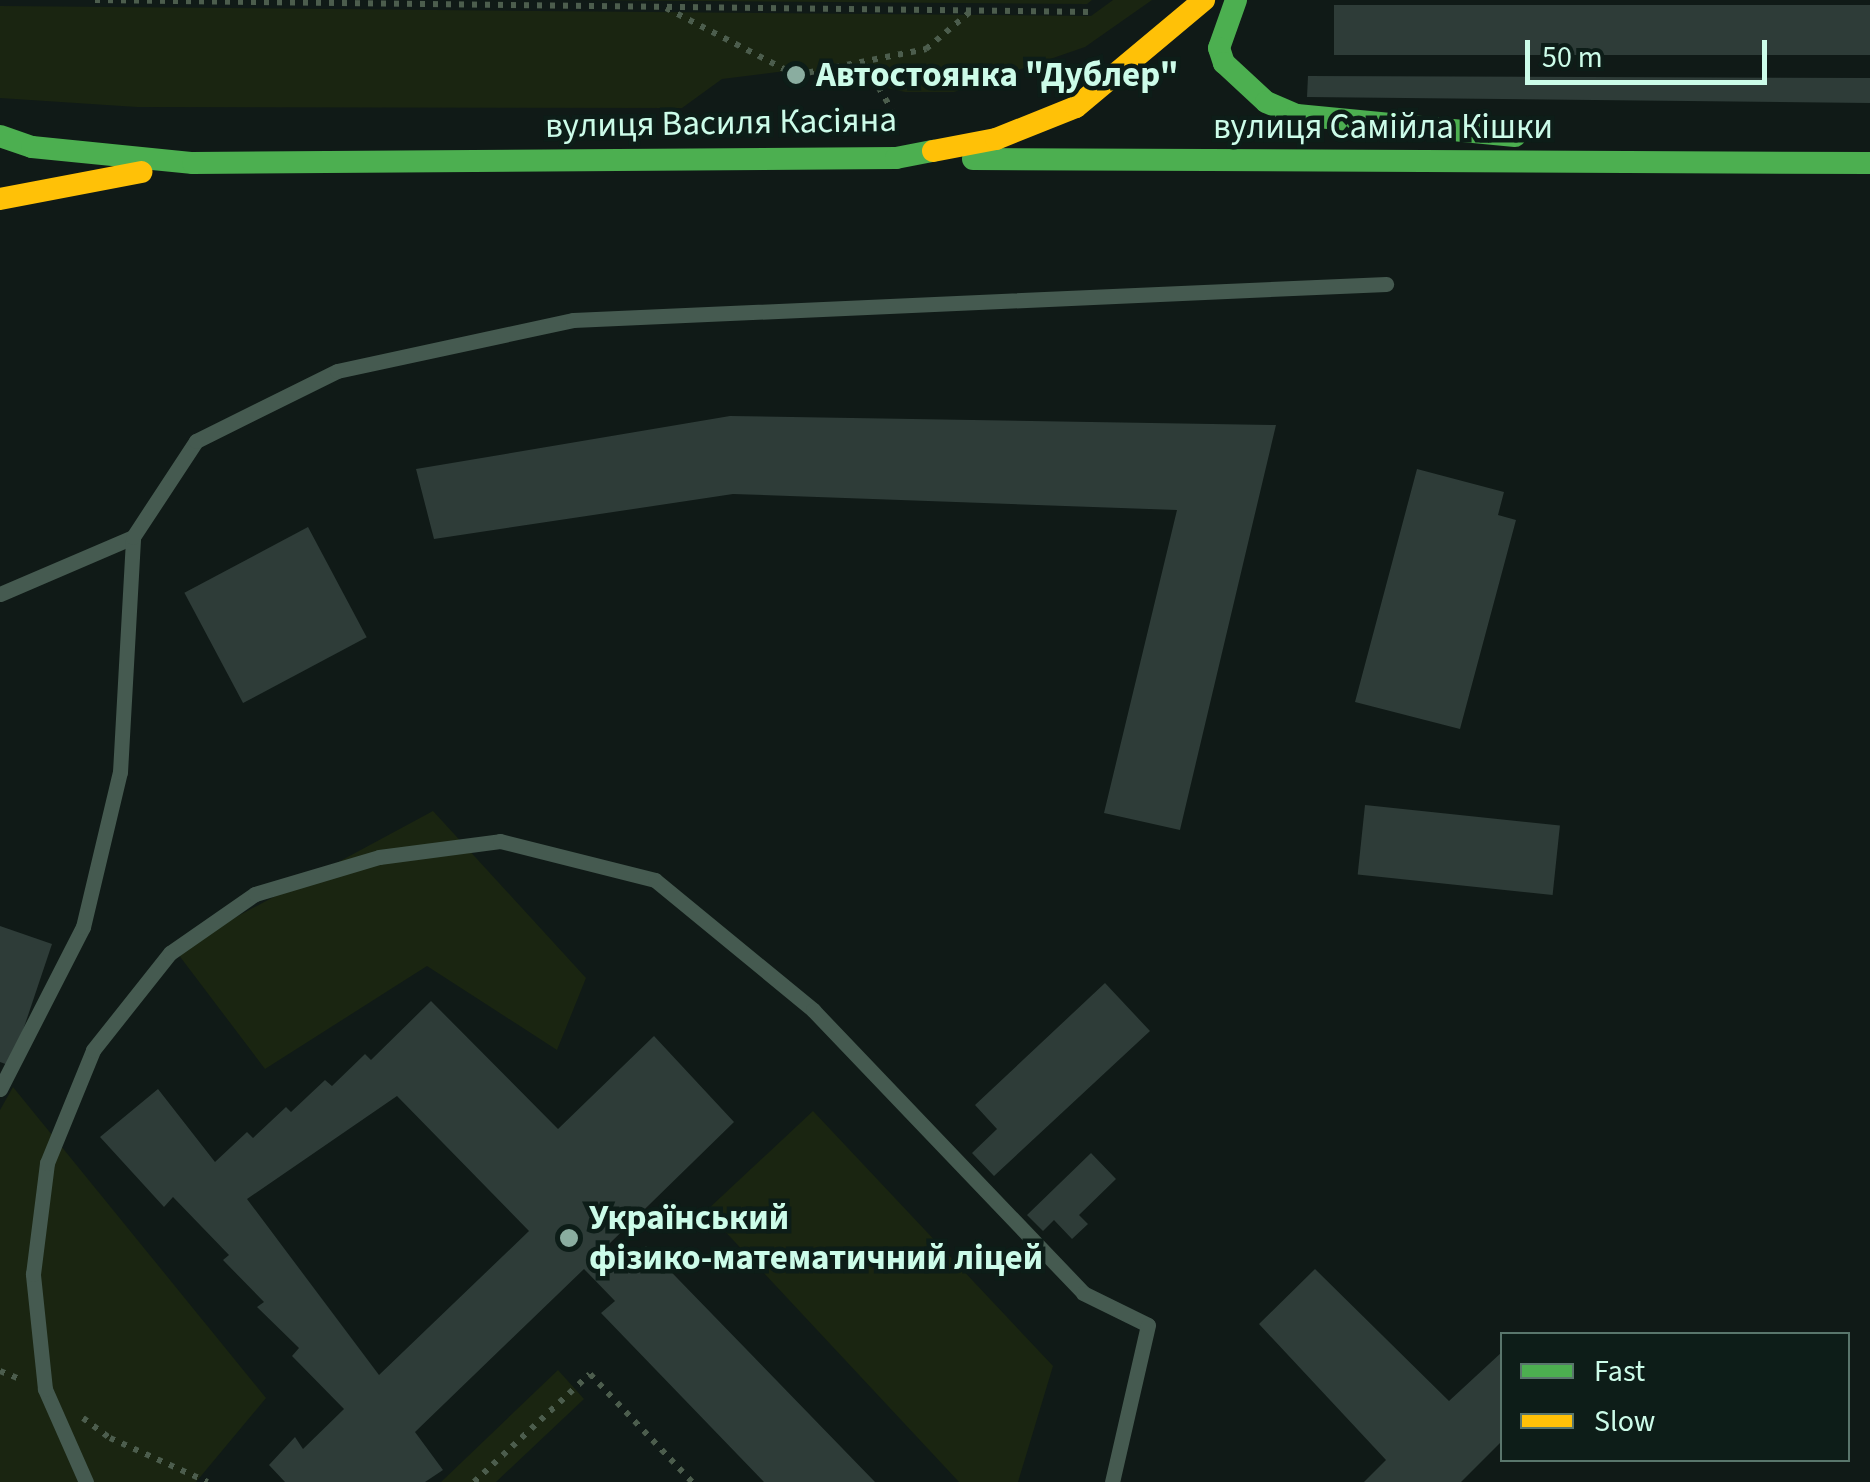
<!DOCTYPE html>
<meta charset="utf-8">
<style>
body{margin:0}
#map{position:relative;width:1870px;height:1482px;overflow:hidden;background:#101a17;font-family:"Source Sans 3",sans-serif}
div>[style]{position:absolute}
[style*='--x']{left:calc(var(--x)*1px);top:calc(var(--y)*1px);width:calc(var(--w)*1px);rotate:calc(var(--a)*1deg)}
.green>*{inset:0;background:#1a2511}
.building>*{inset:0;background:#2e3c38;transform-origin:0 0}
.path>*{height:6px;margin-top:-3px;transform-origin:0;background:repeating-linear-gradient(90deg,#4c5d4d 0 5px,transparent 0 13px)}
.lane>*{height:15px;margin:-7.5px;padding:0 7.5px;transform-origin:7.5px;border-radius:7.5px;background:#455a50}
.fast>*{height:22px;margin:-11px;padding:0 11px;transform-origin:11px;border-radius:11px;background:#4caf50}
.slow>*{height:22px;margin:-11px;padding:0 11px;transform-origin:11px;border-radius:11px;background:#ffc107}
.dots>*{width:28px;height:28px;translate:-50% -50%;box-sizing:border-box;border:5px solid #0d1d18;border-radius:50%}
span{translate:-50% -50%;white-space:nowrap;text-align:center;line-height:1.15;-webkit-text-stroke:9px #0d1d18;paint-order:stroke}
.poi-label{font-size:35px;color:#ccfce9;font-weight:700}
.left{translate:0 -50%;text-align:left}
.street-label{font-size:35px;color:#ccfce9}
.legend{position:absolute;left:1500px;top:1332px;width:350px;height:130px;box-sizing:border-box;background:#0d1d18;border:2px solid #59766c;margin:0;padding:12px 18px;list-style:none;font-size:30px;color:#ccfce9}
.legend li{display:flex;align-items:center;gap:20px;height:50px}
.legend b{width:50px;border:2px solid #59766c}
.scale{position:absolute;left:1525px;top:40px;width:242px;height:45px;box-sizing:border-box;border:5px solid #ccfce9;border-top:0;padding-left:12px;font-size:30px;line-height:35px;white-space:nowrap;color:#ccfce9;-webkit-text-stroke:8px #0d1d18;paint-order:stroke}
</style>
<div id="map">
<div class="green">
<i style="clip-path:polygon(575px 0,1092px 0,1087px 4px)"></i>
<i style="clip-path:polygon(1113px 0,1152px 0,1085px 47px,954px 92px,905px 92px,801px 69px,722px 79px,682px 108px,137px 107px,0 98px,0 6px,1091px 16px)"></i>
<i style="clip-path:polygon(433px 811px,586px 978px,557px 1050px,427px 966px,265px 1069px,175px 950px)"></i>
<i style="clip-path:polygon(13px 1087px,266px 1398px,196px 1482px,0 1482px,0 1110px)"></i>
<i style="clip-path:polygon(813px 1111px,1053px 1366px,1018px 1482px,959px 1482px,706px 1211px)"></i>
<i style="clip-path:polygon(558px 1370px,584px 1399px,496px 1482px,441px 1482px)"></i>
</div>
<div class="building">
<i style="left:1334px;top:5px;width:536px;height:50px"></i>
<i style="clip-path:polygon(1308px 76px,1870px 78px,1870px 103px,1307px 97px)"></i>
<i style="clip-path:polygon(730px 416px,1276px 425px,1180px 830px,1104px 813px,1177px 510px,733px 494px,434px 539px,416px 469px)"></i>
<i style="clip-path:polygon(1417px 469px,1504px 492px,1498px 515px,1516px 520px,1460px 729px,1355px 702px)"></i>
<i style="left:308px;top:527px;width:125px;height:140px;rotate:62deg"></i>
<i style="left:1365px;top:805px;width:196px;height:70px;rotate:6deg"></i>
<i style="clip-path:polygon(0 926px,52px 944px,11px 1066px,0 1062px)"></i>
<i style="clip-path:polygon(1105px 983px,1150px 1031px,994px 1176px,972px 1153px,997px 1129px,975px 1105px)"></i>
<i style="clip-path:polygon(evenodd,431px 1001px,558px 1129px,654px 1036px,734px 1122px,608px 1245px,627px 1264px,646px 1246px,875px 1482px,764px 1482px,601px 1313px,615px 1301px,584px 1269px,415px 1432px,443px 1470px,425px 1482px,285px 1482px,269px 1465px,295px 1437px,303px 1449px,344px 1409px,292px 1356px,299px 1348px,257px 1307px,264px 1302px,223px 1260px,229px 1255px,173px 1197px,164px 1207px,100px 1137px,158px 1089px,215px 1162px,247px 1132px,253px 1138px,286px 1107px,291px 1112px,325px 1080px,332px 1086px,365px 1054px,371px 1060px,431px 1001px,397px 1096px,529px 1231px,379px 1375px,247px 1199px,397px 1096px)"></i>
<i style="clip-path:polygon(1091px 1153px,1116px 1179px,1079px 1215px,1088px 1224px,1072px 1239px,1054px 1220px,1043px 1231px,1027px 1215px)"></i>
<i style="clip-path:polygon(1315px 1269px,1449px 1401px,1502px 1352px,1502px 1441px,1461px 1482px,1364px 1482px,1386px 1460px,1259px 1324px)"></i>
</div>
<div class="path">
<i style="--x:95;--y:0;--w:996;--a:0.69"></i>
<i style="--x:666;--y:8;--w:146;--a:27.3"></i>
<i style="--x:796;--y:75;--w:133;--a:-11.3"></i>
<i style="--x:926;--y:49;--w:59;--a:-40.2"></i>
<i style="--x:865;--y:65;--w:52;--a:59"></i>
<i style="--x:0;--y:1371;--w:24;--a:22"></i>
<i style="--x:83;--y:1418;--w:34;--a:37"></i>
<i style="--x:110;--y:1438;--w:107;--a:24.2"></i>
<i style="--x:474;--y:1482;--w:158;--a:-43"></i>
<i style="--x:590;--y:1374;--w:149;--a:46.6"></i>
</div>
<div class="lane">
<i style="--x:0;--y:594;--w:145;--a:-23.2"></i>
<i style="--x:0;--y:1089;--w:182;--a:-62.9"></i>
<i style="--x:83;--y:927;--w:159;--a:-76.6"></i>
<i style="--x:120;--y:772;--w:235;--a:-86.8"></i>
<i style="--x:133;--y:537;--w:115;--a:-56.7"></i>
<i style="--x:196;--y:441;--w:157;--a:-26.4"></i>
<i style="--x:337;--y:371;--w:241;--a:-12.2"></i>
<i style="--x:573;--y:320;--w:814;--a:-2.54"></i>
<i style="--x:86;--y:1482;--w:102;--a:-113.8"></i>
<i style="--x:45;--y:1389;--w:116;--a:-96"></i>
<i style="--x:33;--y:1274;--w:112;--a:-82.8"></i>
<i style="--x:47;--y:1163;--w:122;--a:-67.8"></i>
<i style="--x:93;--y:1050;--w:124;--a:-51.6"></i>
<i style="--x:170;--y:953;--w:103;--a:-34.8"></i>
<i style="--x:255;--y:894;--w:129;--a:-16.6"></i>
<i style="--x:379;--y:857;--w:122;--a:-7.5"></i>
<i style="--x:500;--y:841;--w:160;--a:14.1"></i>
<i style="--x:655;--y:880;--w:205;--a:39.4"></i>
<i style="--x:813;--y:1010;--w:391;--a:46.3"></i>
<i style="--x:1083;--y:1293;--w:72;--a:26.2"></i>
<i style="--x:1148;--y:1325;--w:161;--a:102.9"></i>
</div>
<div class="fast">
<i style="--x:1236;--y:0;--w:51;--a:109.5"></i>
<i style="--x:1219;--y:48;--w:16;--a:72"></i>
<i style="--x:1224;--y:63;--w:57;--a:42.9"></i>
<i style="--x:1266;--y:102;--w:34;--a:23"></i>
<i style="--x:1297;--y:115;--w:219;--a:5.5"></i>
<i style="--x:0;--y:136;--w:34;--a:19"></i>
<i style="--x:32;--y:147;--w:162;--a:5.7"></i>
<i style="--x:193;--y:163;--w:703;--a:-0.41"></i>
<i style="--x:896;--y:158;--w:38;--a:-11"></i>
<i style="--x:973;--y:159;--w:897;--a:0.26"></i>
</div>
<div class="slow">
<i style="--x:933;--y:151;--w:64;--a:-10.8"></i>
<i style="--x:996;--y:139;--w:86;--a:-21.8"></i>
<i style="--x:1076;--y:107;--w:167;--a:-39.9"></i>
<i style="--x:0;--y:199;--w:144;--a:-10.8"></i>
</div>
<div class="dots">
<i style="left:796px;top:75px;background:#8aada0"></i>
<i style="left:569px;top:1238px;background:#8aada0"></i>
</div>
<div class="poi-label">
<span class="left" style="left:816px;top:75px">Автостоянка "Дублер"</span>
<span class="left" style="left:589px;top:1238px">Український<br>фізико-математичний ліцей</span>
</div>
<div class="street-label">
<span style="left:721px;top:123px;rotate:-1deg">вулиця Василя Касіяна</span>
<span style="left:1383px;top:127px">вулиця Самійла Кішки</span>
</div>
<ul class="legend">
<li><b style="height:12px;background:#4caf50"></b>Fast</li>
<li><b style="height:12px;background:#ffc107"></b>Slow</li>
</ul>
<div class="scale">50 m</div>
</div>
